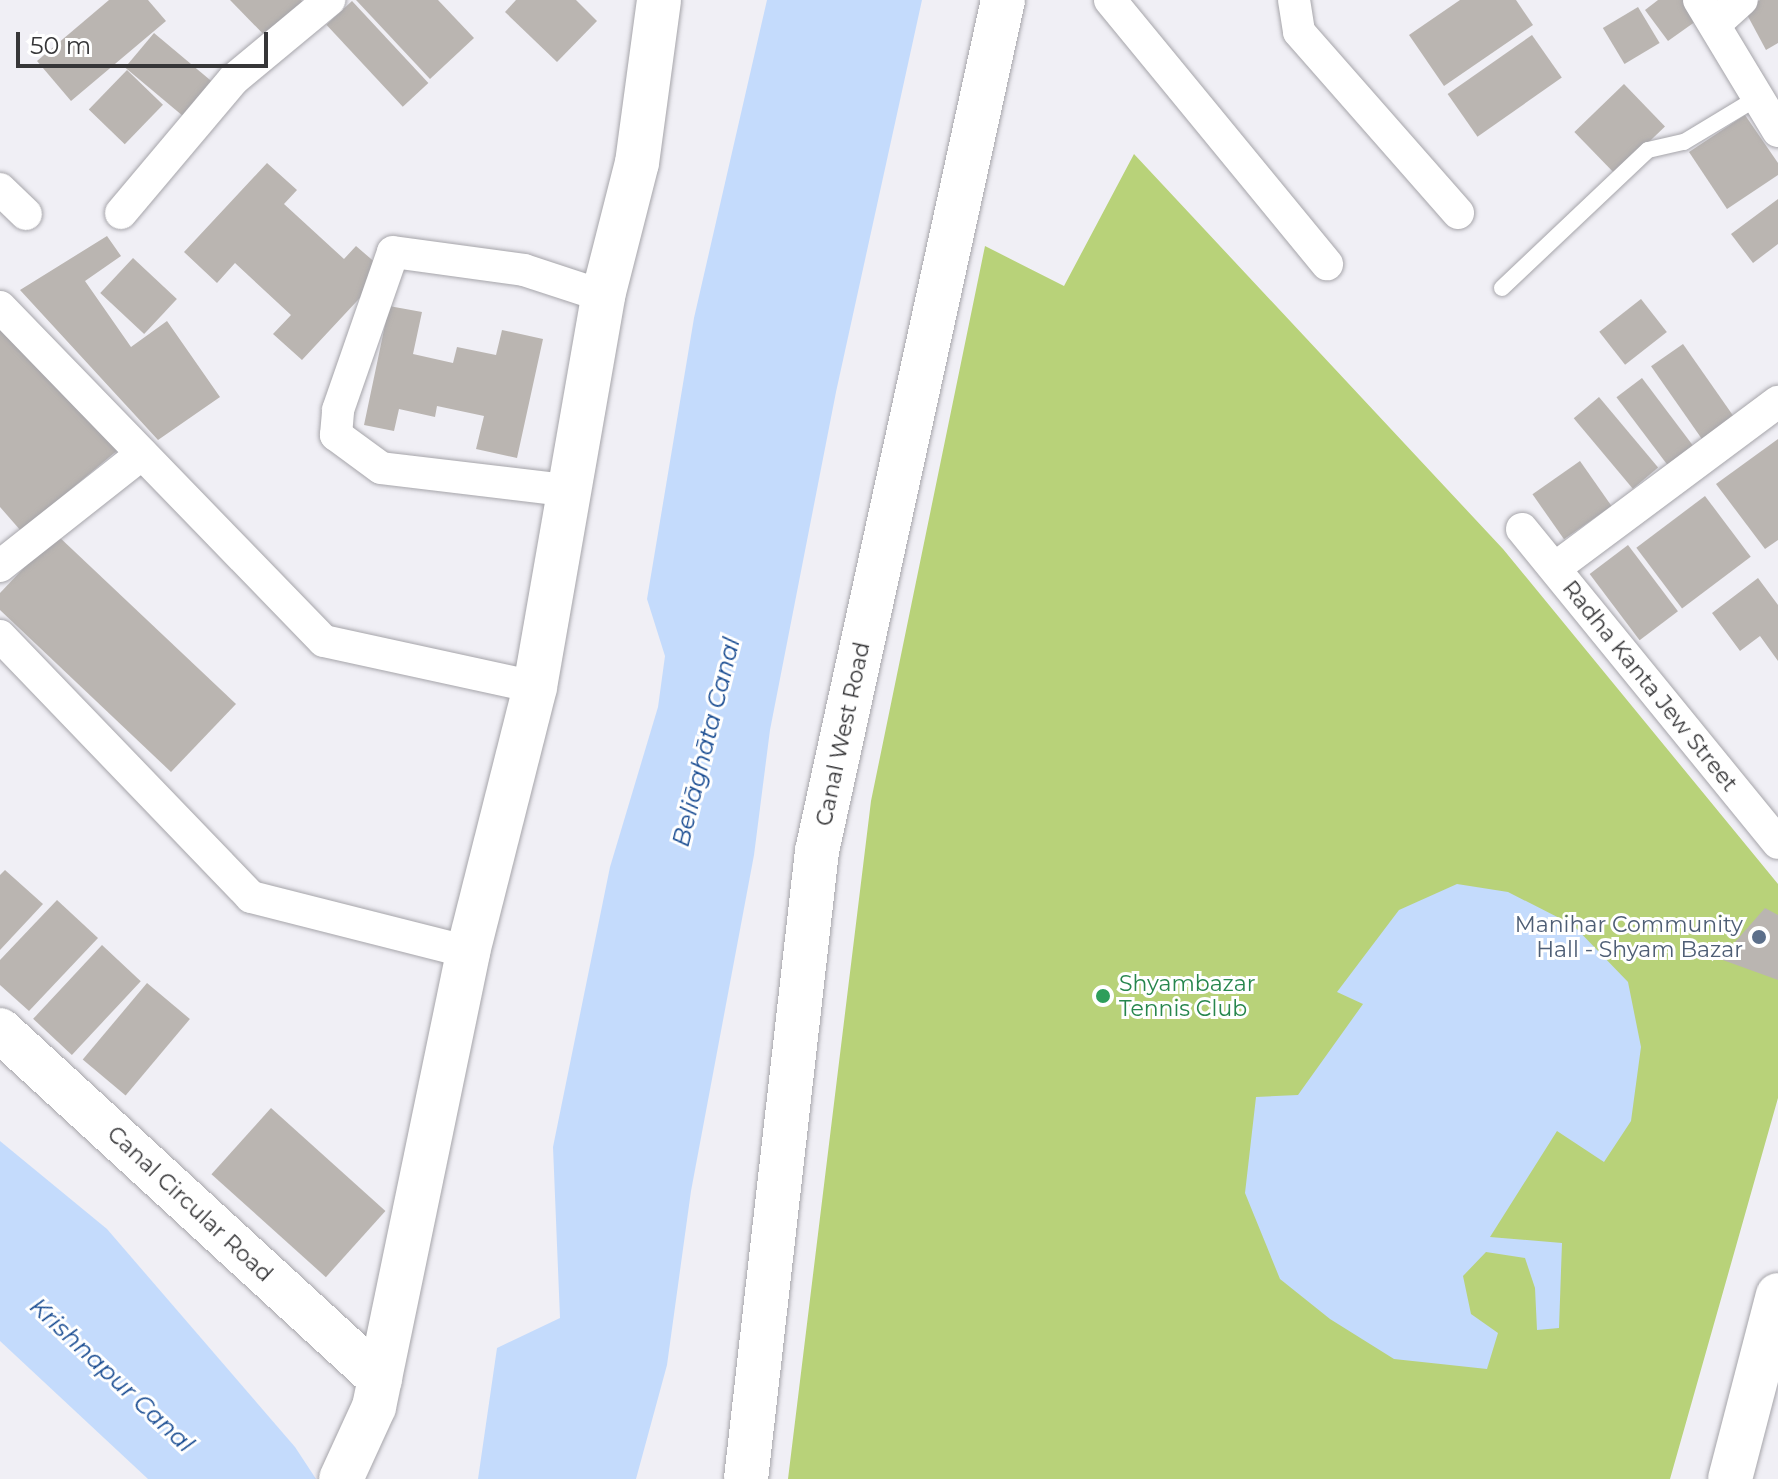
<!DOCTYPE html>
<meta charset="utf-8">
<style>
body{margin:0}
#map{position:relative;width:1778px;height:1479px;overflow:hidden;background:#f0eff5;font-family:Montserrat,sans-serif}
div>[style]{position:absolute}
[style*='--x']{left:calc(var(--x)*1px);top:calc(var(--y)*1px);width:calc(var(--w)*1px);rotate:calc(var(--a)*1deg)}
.green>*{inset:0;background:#b8d279}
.water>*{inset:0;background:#c4dbfc}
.building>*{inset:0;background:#bab5b1;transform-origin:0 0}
.roads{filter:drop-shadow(0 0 2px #a6a5aa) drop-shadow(0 0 2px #a6a5aa)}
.service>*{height:16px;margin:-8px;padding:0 8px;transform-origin:8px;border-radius:8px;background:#fff}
.minor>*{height:32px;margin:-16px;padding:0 16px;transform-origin:16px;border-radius:16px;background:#fff}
.secondary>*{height:44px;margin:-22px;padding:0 22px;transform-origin:22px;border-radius:22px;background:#fff}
.dots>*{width:22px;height:22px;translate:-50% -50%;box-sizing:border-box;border:4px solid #fff;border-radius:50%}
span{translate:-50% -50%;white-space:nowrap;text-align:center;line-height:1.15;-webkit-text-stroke:6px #fff;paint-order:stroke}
.street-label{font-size:22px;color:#363638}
.service-label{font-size:22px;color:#4e5e75}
.right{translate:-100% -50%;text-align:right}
.leisure-label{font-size:22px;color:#27864d}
.left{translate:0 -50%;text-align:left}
.water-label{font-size:24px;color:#184b91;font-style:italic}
.scale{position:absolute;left:16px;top:32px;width:252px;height:36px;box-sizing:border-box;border:4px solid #363638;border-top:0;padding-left:10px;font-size:24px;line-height:28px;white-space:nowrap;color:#363638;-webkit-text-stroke:6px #fff;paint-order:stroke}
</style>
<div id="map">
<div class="green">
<i style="clip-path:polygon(1134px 154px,1503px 549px,1778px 884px,1778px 1098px,1670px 1479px,788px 1479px,871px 801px,985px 246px,1064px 286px)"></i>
</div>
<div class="water">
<i style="clip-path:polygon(767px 0,922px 0,836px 392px,770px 730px,754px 855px,691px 1191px,667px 1365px,636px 1479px,478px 1479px,497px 1348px,560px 1318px,553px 1147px,610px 867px,658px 707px,665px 656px,647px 599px,694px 318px)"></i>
<i style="clip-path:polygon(1457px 884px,1508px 892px,1573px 925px,1628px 982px,1641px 1047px,1631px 1121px,1604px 1162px,1557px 1131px,1490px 1237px,1562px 1243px,1559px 1328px,1537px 1330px,1535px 1288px,1525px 1258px,1486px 1252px,1463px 1276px,1471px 1314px,1498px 1333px,1487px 1369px,1394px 1359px,1330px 1319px,1280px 1279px,1245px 1193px,1256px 1097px,1298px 1095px,1363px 1004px,1337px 992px,1399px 910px)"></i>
<i style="clip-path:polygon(0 1141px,107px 1229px,295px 1447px,316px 1479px,148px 1479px,0 1341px)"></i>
</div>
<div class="building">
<i style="clip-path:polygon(109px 0,148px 0,166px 21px,71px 101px,37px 61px)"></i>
<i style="clip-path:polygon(230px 0,301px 0,306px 5px,269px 40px)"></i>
<i style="clip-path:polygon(356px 0,438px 0,474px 38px,430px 79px)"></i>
<i style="clip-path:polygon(516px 0,576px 0,597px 21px,557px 62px,505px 12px)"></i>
<i style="clip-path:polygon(1460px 0,1516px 0,1533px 25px,1444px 86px,1409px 35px)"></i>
<i style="clip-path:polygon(1658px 0,1696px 0,1706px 14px,1668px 41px,1645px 10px)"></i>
<i style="clip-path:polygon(1760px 0,1778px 0,1778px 43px,1766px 50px,1744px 9px)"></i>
<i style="left:352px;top:1px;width:112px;height:35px;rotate:47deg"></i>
<i style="left:1638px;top:7px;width:42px;height:41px;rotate:59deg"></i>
<i style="left:154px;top:33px;width:81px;height:45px;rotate:40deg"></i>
<i style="left:1532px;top:35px;width:52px;height:103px;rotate:55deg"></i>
<i style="left:127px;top:70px;width:50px;height:55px;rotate:44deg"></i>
<i style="left:1624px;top:84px;width:59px;height:69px;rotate:46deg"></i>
<i style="clip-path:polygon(1745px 115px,1778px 163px,1778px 175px,1727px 209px,1689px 152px)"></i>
<i style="clip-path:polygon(267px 163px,297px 190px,284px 204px,344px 259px,356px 246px,385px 271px,302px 360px,273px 334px,291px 315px,235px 263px,217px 283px,184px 252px)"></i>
<i style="clip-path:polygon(1778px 199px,1778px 244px,1753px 263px,1731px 234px)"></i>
<i style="clip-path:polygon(107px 236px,121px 256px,85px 281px,131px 347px,167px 321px,220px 397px,158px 440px,20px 290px)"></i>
<i style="left:133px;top:258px;width:60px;height:48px;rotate:43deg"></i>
<i style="left:1641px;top:299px;width:42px;height:53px;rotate:52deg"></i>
<i style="clip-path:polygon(389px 306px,422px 312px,413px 354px,453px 363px,457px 347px,496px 355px,502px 330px,543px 339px,517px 458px,476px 449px,484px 416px,437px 406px,435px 417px,399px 409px,394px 431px,364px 425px)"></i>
<i style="clip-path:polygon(0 320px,119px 449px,21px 531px,0 507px)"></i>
<i style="left:1683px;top:344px;width:89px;height:39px;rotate:55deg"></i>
<i style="left:1642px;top:378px;width:89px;height:32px;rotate:53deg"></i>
<i style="left:1599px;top:397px;width:92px;height:33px;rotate:50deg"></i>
<i style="clip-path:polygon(1778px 439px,1778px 540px,1765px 549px,1716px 484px)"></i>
<i style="left:1580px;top:461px;width:55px;height:58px;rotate:55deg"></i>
<i style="left:1705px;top:496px;width:76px;height:86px;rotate:53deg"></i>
<i style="clip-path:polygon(56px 534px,236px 704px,171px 772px,0 610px,0 593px)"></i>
<i style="left:1628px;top:545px;width:83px;height:48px;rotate:53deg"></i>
<i style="clip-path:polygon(1758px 578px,1778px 605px,1778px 661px,1760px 636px,1740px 651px,1712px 613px)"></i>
<i style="clip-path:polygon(5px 870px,43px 904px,0 950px,0 875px)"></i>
<i style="clip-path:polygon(57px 900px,98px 938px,29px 1011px,0 985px,0 960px)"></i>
<i style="clip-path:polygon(1765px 908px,1778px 915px,1778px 980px,1720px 959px)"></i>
<i style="left:102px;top:945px;width:53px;height:101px;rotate:43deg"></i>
<i style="left:147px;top:983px;width:56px;height:100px;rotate:40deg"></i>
<i style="left:271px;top:1108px;width:154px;height:89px;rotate:42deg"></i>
</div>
<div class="roads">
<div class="service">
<i style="--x:1502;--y:288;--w:201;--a:-43.4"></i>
<i style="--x:1648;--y:150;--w:37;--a:-13"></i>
<i style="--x:1684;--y:142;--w:85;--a:-31.1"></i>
</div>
<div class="minor">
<i style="--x:1110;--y:0;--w:342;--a:50.6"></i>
<i style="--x:1294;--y:0;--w:32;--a:81"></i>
<i style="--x:1299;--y:32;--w:241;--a:48.7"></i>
<i style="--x:1699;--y:0;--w:153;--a:58.9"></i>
<i style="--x:1715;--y:24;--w:36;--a:-42"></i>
<i style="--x:0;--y:189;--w:36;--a:44"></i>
<i style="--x:121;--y:213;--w:175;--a:-49.9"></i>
<i style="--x:234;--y:79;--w:124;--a:-39.7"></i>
<i style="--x:0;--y:307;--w:465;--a:45.9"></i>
<i style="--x:324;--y:641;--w:216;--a:12.3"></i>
<i style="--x:573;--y:491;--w:193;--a:-173.2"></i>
<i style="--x:381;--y:468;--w:56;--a:-143.7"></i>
<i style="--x:336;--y:435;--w:25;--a:-85"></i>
<i style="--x:338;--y:410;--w:167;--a:-70.8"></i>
<i style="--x:393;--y:252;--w:132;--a:7.8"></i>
<i style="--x:524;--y:270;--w:83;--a:18.2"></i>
<i style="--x:1522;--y:529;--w:405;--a:50.8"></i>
<i style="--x:0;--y:566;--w:181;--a:-38.3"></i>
<i style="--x:1555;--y:568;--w:278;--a:-36.7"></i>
<i style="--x:0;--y:636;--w:362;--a:46.1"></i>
<i style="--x:251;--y:897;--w:224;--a:14.2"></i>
</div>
<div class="secondary">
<i style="--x:0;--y:1030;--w:516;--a:42.57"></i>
<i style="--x:341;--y:1479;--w:79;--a:-65.4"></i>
<i style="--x:374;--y:1407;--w:465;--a:-78.3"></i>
<i style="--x:468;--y:952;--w:273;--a:-75.8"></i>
<i style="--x:535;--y:687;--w:397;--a:-80.1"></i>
<i style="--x:603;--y:296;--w:137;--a:-75.7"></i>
<i style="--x:637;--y:163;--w:164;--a:-82.3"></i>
<i style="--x:746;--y:1479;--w:632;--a:-83.55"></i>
<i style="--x:817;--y:851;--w:871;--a:-77.67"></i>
<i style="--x:1730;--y:1479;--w:190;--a:-75.4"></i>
</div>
</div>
<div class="dots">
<i style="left:1759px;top:937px;background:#5c6f8a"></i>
<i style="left:1103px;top:996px;background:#2e9e5b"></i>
</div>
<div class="street-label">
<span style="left:1650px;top:686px;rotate:51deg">Radha Kanta Jew Street</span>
<span style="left:843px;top:734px;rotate:-78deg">Canal West Road</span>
<span style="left:190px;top:1204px;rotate:43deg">Canal Circular Road</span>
</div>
<div class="service-label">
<span class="right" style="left:1743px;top:937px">Manihar Community<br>Hall - Shyam Bazar</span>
</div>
<div class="leisure-label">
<span class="left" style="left:1119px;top:996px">Shyambazar<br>Tennis Club</span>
</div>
<div class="water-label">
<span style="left:706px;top:742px;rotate:-76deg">Beliāghāta Canal</span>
<span style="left:112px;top:1375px;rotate:43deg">Krishnapur Canal</span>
</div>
<div class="scale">50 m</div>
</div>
